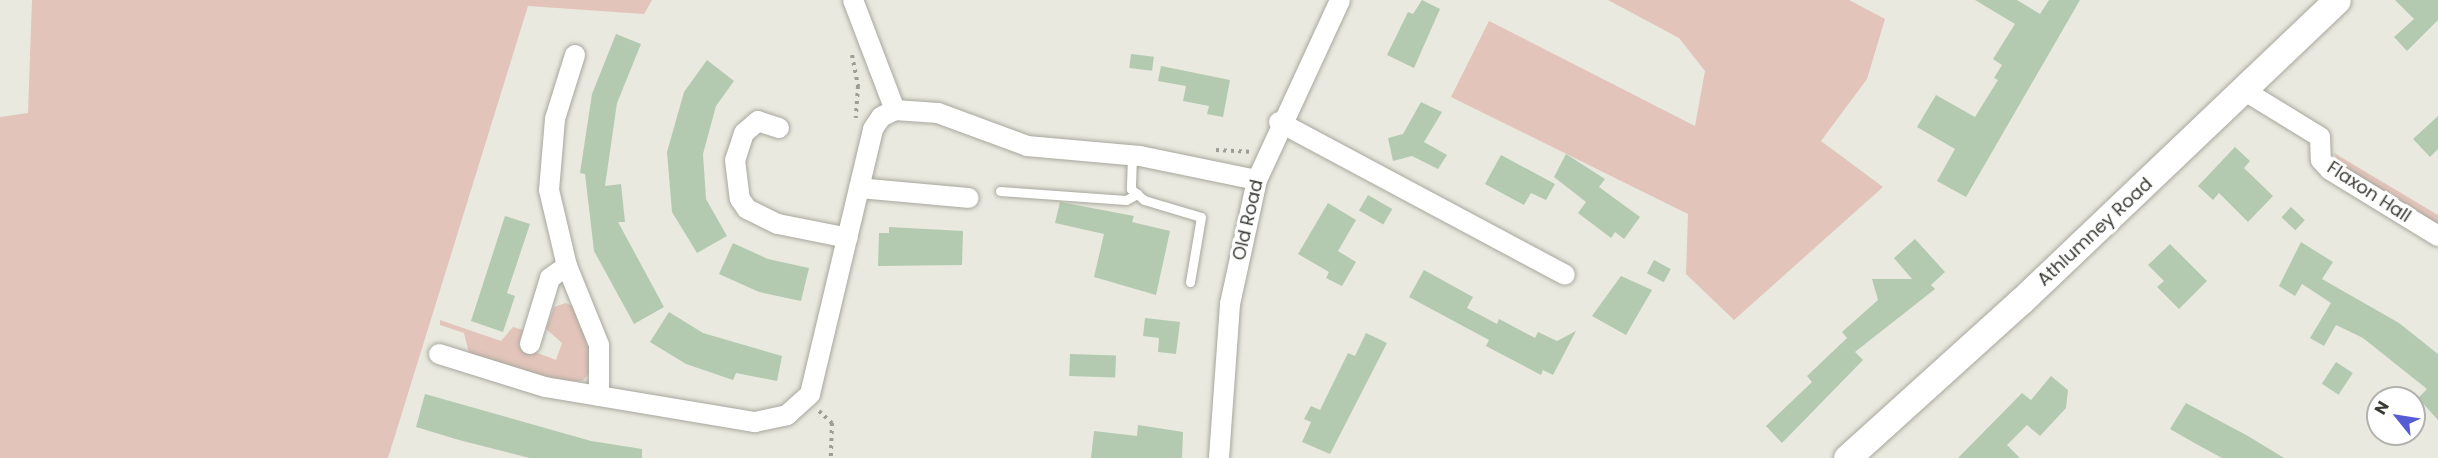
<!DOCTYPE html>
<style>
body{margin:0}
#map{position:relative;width:2438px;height:458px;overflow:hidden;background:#e9e9df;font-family:Poppins,sans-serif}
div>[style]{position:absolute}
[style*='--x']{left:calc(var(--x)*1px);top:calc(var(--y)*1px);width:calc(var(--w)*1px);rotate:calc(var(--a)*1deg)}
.green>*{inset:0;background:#e2c4ba}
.building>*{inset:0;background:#b3cab0;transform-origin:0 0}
.path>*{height:4px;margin-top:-2px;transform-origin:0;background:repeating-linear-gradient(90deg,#9e9e96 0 3px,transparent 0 7.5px)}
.roads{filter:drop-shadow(0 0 2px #a7a79d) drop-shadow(0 0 2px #a7a79d)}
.service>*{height:9px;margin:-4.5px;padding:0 4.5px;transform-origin:4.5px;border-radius:4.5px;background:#fff}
.minor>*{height:20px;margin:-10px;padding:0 10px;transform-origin:10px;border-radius:10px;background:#fff}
.secondary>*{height:27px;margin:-13.5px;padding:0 13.5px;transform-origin:13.5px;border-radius:13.5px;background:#fff}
span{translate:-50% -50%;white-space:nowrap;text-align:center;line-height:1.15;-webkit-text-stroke:6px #fff;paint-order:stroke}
.street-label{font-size:18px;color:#3c3c37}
.north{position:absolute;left:2366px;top:386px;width:60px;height:60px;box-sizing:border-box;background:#fff;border:2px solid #b1b1af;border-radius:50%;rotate:300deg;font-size:16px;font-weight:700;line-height:24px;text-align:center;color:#3c3c37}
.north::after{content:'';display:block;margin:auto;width:21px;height:27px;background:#565cd3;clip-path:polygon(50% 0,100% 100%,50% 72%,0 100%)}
</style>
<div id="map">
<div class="green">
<i style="clip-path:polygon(32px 0,652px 0,644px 14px,528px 6px,388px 458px,0 458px,0 117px,28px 113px)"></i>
<i style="clip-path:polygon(1608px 0,1849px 0,1885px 19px,1867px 79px,1821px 141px,1883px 187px,1734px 320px,1686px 274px,1688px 214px,1451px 97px,1489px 21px,1695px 126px,1705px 71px,1679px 38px)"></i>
<i style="clip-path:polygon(2334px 153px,2438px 215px,2438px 225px,2340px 165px)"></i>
<i style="clip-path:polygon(566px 303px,574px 307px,593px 357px,591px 372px,582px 381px,559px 381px,469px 353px,464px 333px,440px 325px,440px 320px,501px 341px,513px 327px,523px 330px,519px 346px,556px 360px,562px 343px,546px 329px,554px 307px)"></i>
</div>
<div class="building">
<i style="clip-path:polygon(1422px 0,1440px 9px,1414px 68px,1387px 55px,1408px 12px,1413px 14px)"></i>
<i style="clip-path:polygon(1975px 0,2017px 0,2040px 14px,2049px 0,2080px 0,1966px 197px,1937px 181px,1955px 149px,1917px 127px,1936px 95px,1975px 117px,1998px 80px,1994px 78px,2002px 65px,1993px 59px,2015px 24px)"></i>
<i style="clip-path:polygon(2395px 0,2438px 0,2438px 20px,2407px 51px,2394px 37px,2414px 19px)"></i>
<i style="clip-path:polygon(616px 34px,641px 44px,617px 103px,605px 186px,621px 184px,625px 222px,618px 222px,664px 307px,634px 324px,594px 251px,585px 174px,580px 173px,592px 94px)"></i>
<i style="left:1131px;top:54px;width:23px;height:14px;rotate:7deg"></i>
<i style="clip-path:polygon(707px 60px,734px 81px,716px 106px,703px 154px,706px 199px,727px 236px,697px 253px,672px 212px,667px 152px,684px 92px)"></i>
<i style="clip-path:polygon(1161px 66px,1230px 80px,1223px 117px,1207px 114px,1209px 106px,1183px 101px,1186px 86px,1158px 81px)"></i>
<i style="clip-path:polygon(1421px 102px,1442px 112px,1424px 142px,1447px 155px,1438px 169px,1412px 156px,1393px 161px,1388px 138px,1403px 134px)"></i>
<i style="clip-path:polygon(2438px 116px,2438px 149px,2430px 157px,2413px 139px)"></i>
<i style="clip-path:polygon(2235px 147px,2250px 161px,2244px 168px,2273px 196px,2248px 222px,2219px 193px,2213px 200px,2198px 186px)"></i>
<i style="clip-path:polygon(1566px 154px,1605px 179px,1599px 187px,1640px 217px,1624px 239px,1615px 232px,1611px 238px,1578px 213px,1586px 202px,1554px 177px)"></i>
<i style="clip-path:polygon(1501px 155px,1555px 184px,1546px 200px,1531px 193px,1524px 205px,1485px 184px)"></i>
<i style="left:1368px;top:195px;width:28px;height:18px;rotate:30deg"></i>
<i style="clip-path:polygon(1060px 202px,1134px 216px,1132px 222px,1170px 231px,1156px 295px,1094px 277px,1104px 234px,1055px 223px)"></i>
<i style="clip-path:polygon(1328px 203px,1356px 220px,1338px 251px,1356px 262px,1342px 286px,1326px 278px,1329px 272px,1298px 254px)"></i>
<i style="left:2291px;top:207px;width:19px;height:14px;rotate:43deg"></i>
<i style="clip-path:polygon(505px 216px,530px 224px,507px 293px,515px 296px,503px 332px,471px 321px)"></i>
<i style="clip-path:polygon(889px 227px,963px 231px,962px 265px,878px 266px,879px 233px,889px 233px)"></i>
<i style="clip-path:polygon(1915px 239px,1945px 272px,1931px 285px,1935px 289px,1855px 352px,1863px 360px,1782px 443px,1766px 426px,1812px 382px,1807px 376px,1847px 338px,1842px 332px,1878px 300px,1872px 279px,1912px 279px,1894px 258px)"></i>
<i style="clip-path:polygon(2301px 242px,2333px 262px,2322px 279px,2399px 323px,2438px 354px,2438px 420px,2418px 398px,2427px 389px,2363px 338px,2336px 325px,2324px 346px,2310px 338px,2331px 303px,2302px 284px,2295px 296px,2279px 286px)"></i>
<i style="clip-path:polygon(733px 243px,768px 259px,809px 268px,801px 301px,759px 292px,719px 274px)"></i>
<i style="clip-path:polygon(2170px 244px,2207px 281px,2179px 309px,2157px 287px,2164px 281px,2148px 265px)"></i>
<i style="left:1654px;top:260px;width:19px;height:15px;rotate:28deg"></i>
<i style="clip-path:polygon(1424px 270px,1473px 297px,1467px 308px,1497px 324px,1499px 319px,1535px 338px,1538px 332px,1557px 341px,1576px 331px,1553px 375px,1543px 370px,1541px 375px,1486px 346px,1489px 340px,1409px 297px)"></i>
<i style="clip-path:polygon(1621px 276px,1652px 290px,1626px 335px,1592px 316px)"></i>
<i style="clip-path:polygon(669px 312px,703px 333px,782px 356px,777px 381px,736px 373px,733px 380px,686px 364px,650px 342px)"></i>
<i style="clip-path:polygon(1145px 318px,1180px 322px,1176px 354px,1158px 352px,1159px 338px,1143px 336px)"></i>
<i style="clip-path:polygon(1366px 333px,1387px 343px,1330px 454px,1302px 442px,1311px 422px,1304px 419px,1311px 406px,1320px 410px,1348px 353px,1355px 356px)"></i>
<i style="left:1070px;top:354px;width:46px;height:22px;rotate:2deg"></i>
<i style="left:2336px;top:362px;width:20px;height:26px;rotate:33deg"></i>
<i style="clip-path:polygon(2051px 376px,2068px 390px,2066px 408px,2040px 436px,2027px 425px,2007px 445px,2020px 458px,1958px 458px,2022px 393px,2031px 400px)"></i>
<i style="clip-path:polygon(425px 394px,591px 441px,642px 449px,642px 458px,530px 458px,459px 440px,416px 427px)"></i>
<i style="clip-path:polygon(2186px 403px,2248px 436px,2284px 458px,2222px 458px,2198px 445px,2170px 429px)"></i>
<i style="clip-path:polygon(1138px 425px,1183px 432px,1182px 458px,1091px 458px,1094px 431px,1137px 436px)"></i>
</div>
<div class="path">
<i style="--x:852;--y:55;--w:32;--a:79"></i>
<i style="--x:858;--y:86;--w:32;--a:94"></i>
<i style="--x:1216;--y:150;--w:33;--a:3"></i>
<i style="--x:819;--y:411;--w:18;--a:43"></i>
<i style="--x:832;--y:423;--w:35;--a:92"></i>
</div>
<div class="roads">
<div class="service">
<i style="--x:1132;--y:156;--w:33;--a:92"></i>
<i style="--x:1131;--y:189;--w:17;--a:40"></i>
<i style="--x:1144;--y:200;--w:59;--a:16.6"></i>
<i style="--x:1201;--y:217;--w:66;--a:99.6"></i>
<i style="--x:1000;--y:191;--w:126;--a:4.1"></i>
<i style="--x:1126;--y:200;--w:13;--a:-29"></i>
</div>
<div class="minor">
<i style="--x:853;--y:0;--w:118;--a:69.1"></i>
<i style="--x:575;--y:55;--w:67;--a:107.4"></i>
<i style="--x:555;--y:119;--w:71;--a:94.8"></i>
<i style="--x:549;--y:190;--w:78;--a:76.7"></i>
<i style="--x:567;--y:266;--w:85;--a:67.9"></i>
<i style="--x:599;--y:345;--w:51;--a:90"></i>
<i style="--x:2245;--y:91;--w:88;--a:31.5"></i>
<i style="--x:2320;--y:137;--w:23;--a:88"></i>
<i style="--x:2321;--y:160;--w:13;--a:48"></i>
<i style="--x:2330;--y:170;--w:127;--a:31.4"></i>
<i style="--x:1279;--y:122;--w:324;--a:28.1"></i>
<i style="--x:779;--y:128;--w:22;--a:-162"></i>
<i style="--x:758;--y:121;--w:18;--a:139"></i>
<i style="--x:744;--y:133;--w:28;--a:108"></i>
<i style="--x:735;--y:160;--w:39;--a:83"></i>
<i style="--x:740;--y:199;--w:12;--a:55"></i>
<i style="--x:747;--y:209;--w:34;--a:26"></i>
<i style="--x:778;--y:224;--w:71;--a:11.3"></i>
<i style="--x:859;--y:188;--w:110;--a:5.2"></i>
<i style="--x:530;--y:344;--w:69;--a:-73.1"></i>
<i style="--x:550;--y:278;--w:21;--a:-35"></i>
<i style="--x:439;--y:354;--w:111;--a:17.3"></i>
<i style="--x:545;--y:387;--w:213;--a:9.5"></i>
<i style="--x:755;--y:422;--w:33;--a:-12"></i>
<i style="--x:787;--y:415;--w:31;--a:-42"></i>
<i style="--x:810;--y:394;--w:272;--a:-76.6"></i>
<i style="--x:873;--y:129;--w:14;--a:-56"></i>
<i style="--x:881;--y:117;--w:16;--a:-27"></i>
<i style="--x:895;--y:110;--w:43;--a:4"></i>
<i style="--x:938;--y:113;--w:95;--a:20.3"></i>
<i style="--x:1027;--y:146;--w:113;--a:5.1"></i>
<i style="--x:1140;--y:156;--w:119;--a:11.6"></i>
<i style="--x:1219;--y:458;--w:154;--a:-85.9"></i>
<i style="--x:1230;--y:304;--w:127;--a:-77.7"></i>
<i style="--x:1257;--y:180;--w:198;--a:-65.2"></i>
</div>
<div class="secondary">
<i style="--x:1847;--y:458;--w:234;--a:-42.1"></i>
<i style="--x:2021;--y:301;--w:436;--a:-43.6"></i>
</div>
</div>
<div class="street-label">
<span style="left:2369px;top:192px;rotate:33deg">Flaxon Hall</span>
<span style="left:1248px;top:220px;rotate:-77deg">Old Road</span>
<span style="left:2095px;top:232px;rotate:-43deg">Athlumney Road</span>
</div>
<div class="north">N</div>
</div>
